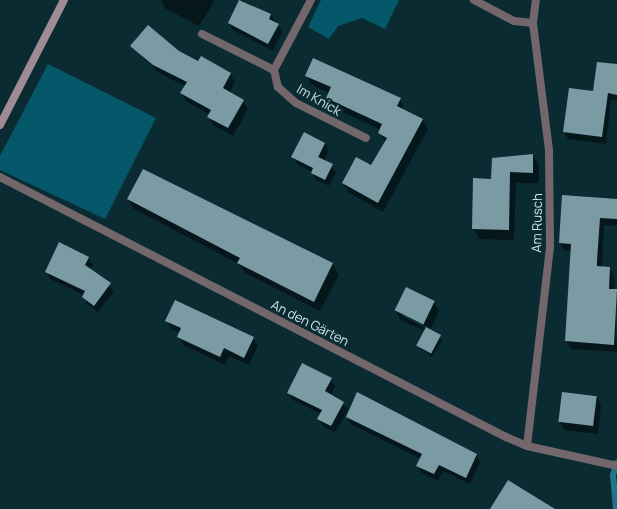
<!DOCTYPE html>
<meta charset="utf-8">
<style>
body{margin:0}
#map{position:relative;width:617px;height:509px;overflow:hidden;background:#0b2b32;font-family:Manrope,sans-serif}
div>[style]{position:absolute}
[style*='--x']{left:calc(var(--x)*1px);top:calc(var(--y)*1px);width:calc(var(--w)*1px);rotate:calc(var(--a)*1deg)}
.green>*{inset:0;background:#055869}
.shadow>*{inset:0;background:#0007}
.stream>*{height:6px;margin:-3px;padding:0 3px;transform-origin:3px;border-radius:3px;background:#227588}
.building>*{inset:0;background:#7a9ba4;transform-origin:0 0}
.street>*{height:8px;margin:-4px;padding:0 4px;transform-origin:4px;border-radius:4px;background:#74676b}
.secondary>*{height:8px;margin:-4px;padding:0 4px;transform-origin:4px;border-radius:4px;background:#a08b92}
span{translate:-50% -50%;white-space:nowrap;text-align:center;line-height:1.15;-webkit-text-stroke:4px #0b2b32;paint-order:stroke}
.street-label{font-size:13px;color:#d4e6ea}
</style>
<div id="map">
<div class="green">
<i style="clip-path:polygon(321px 0,399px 0,385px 29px,362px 18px,338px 26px,329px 39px,308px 27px)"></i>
<i style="clip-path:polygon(48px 64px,156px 118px,105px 219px,0 170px,0 156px)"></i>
</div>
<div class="shadow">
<i style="clip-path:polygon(161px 0,215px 0,199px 26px,166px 9px)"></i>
<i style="clip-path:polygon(242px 0,271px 15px,278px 25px,282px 32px,273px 51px,233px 30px,229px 23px)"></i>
<i style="clip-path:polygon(132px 46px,179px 52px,230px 74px,235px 82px,229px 93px,243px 101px,248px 109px,233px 136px,213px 125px,209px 114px,186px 101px,181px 93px,185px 86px,159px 73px)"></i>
<i style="clip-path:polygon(617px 65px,617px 101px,611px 100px,606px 144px,568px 139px,564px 132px)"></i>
<i style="clip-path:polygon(306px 76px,400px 98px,404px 110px,423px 120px,428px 129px,383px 212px,348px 192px,343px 183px,372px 166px,385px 143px,381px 130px,332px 107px,327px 98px,329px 93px,312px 85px)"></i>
<i style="clip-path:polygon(325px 143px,329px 150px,324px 161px,336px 172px,329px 186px,316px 180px,312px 172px,297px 164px,293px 157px)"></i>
<i style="clip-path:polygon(533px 155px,539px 166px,539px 183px,516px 183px,514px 240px,479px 239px,473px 228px,492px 180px)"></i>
<i style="clip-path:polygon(143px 170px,333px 264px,339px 275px,320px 311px,245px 273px,239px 264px,134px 209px,128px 199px)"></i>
<i style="clip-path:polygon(617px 200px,617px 226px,604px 225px,602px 267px,610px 268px,614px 276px,617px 352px,571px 349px,566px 341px,572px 251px,564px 251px,560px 243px)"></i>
<i style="clip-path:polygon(88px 258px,93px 265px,90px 269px,114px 291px,98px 312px,87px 304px,84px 295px,50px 279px,46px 271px)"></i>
<i style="clip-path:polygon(evenodd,406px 289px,434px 302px,439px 311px,430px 330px,442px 340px,432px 357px,416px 345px,424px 331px,401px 320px,396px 311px,406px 289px,402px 314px,428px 327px,427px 329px,402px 316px,402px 314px)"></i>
<i style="clip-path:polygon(167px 321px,253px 338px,258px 346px,249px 365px,229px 356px,225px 365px,183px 345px,180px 333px,171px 329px)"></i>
<i style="clip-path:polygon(331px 379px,335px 386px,331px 395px,348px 409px,335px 433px,323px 426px,319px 419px,321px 414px,293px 400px,288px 393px)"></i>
<i style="clip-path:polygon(597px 397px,601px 405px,598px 434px,564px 430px,559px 421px)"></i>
<i style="clip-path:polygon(347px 417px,476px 455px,480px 462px,470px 484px,443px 471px,438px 481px,422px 473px,418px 466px,421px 459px,351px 424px)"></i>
</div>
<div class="stream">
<i style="--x:616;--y:509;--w:34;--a:-95"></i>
<i style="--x:613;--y:475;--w:13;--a:-72"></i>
</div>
<div class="building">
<i style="clip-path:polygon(239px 0,271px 14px,269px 19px,279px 24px,268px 44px,228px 23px)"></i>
<i style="clip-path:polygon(148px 25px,179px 51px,198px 61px,201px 56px,231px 73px,223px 88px,244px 100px,228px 128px,207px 117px,211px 110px,180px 93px,187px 82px,153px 65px,130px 46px)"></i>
<i style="clip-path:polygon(313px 58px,401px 98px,397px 106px,423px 119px,378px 203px,342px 183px,356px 157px,371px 165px,387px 138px,378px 133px,382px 124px,326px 98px,331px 87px,305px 76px)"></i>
<i style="clip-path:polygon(597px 62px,617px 64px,617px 95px,608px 93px,602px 137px,563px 132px,569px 88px,593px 91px)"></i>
<i style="clip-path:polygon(304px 132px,325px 143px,314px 166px,318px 157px,333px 164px,325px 180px,311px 173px,313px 168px,291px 157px)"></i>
<i style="clip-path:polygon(533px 154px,533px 173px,510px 172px,509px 230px,472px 229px,473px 178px,491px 179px,492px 158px)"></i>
<i style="clip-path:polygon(143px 169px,333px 263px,314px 302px,237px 263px,240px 258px,127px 199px)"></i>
<i style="clip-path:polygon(562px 195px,617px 199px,617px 219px,600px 218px,597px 261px,597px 266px,610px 267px,609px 289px,617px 289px,614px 345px,565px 341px,571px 244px,559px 243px)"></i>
<i style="clip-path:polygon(59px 242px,89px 257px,85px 265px,111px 283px,94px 306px,82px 297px,85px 291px,45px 272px)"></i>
<i style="left:406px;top:287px;width:32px;height:26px;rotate:26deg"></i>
<i style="clip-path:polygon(175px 300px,254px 337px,244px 358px,224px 348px,220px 357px,177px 337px,181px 328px,165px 321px)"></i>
<i style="left:426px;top:327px;width:17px;height:21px;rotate:28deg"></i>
<i style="clip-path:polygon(302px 363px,332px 378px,325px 391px,344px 402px,331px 426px,317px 419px,322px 410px,287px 393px)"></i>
<i style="clip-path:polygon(357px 392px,477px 454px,466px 478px,439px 465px,434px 474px,416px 466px,422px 454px,346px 417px)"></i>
<i style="left:562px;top:392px;width:35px;height:30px;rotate:7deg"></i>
<i style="clip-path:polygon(508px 480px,555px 509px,490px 509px)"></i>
</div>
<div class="street">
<i style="--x:311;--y:0;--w:79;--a:117.9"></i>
<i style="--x:274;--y:70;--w:17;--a:77"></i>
<i style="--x:278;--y:87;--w:24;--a:42"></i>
<i style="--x:296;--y:103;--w:78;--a:26.6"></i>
<i style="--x:474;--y:0;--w:45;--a:27.7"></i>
<i style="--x:514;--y:21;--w:19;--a:6"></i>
<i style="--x:202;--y:34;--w:80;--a:26.6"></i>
<i style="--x:0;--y:177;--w:569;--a:27.2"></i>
<i style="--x:506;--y:437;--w:23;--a:23"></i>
<i style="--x:527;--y:446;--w:92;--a:12.5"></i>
<i style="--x:527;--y:446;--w:201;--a:-83.4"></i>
<i style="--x:550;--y:246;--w:96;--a:-90.6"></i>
<i style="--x:549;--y:150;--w:128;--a:-97.2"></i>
<i style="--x:533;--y:23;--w:23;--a:-83"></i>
</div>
<div class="secondary">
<i style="--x:0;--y:125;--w:140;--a:-62.9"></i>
</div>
<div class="street-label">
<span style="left:319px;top:100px;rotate:30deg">Im Knick</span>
<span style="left:537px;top:223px;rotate:-89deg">Am Rusch</span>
<span style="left:310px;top:323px;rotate:27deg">An den Gärten</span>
</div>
</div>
